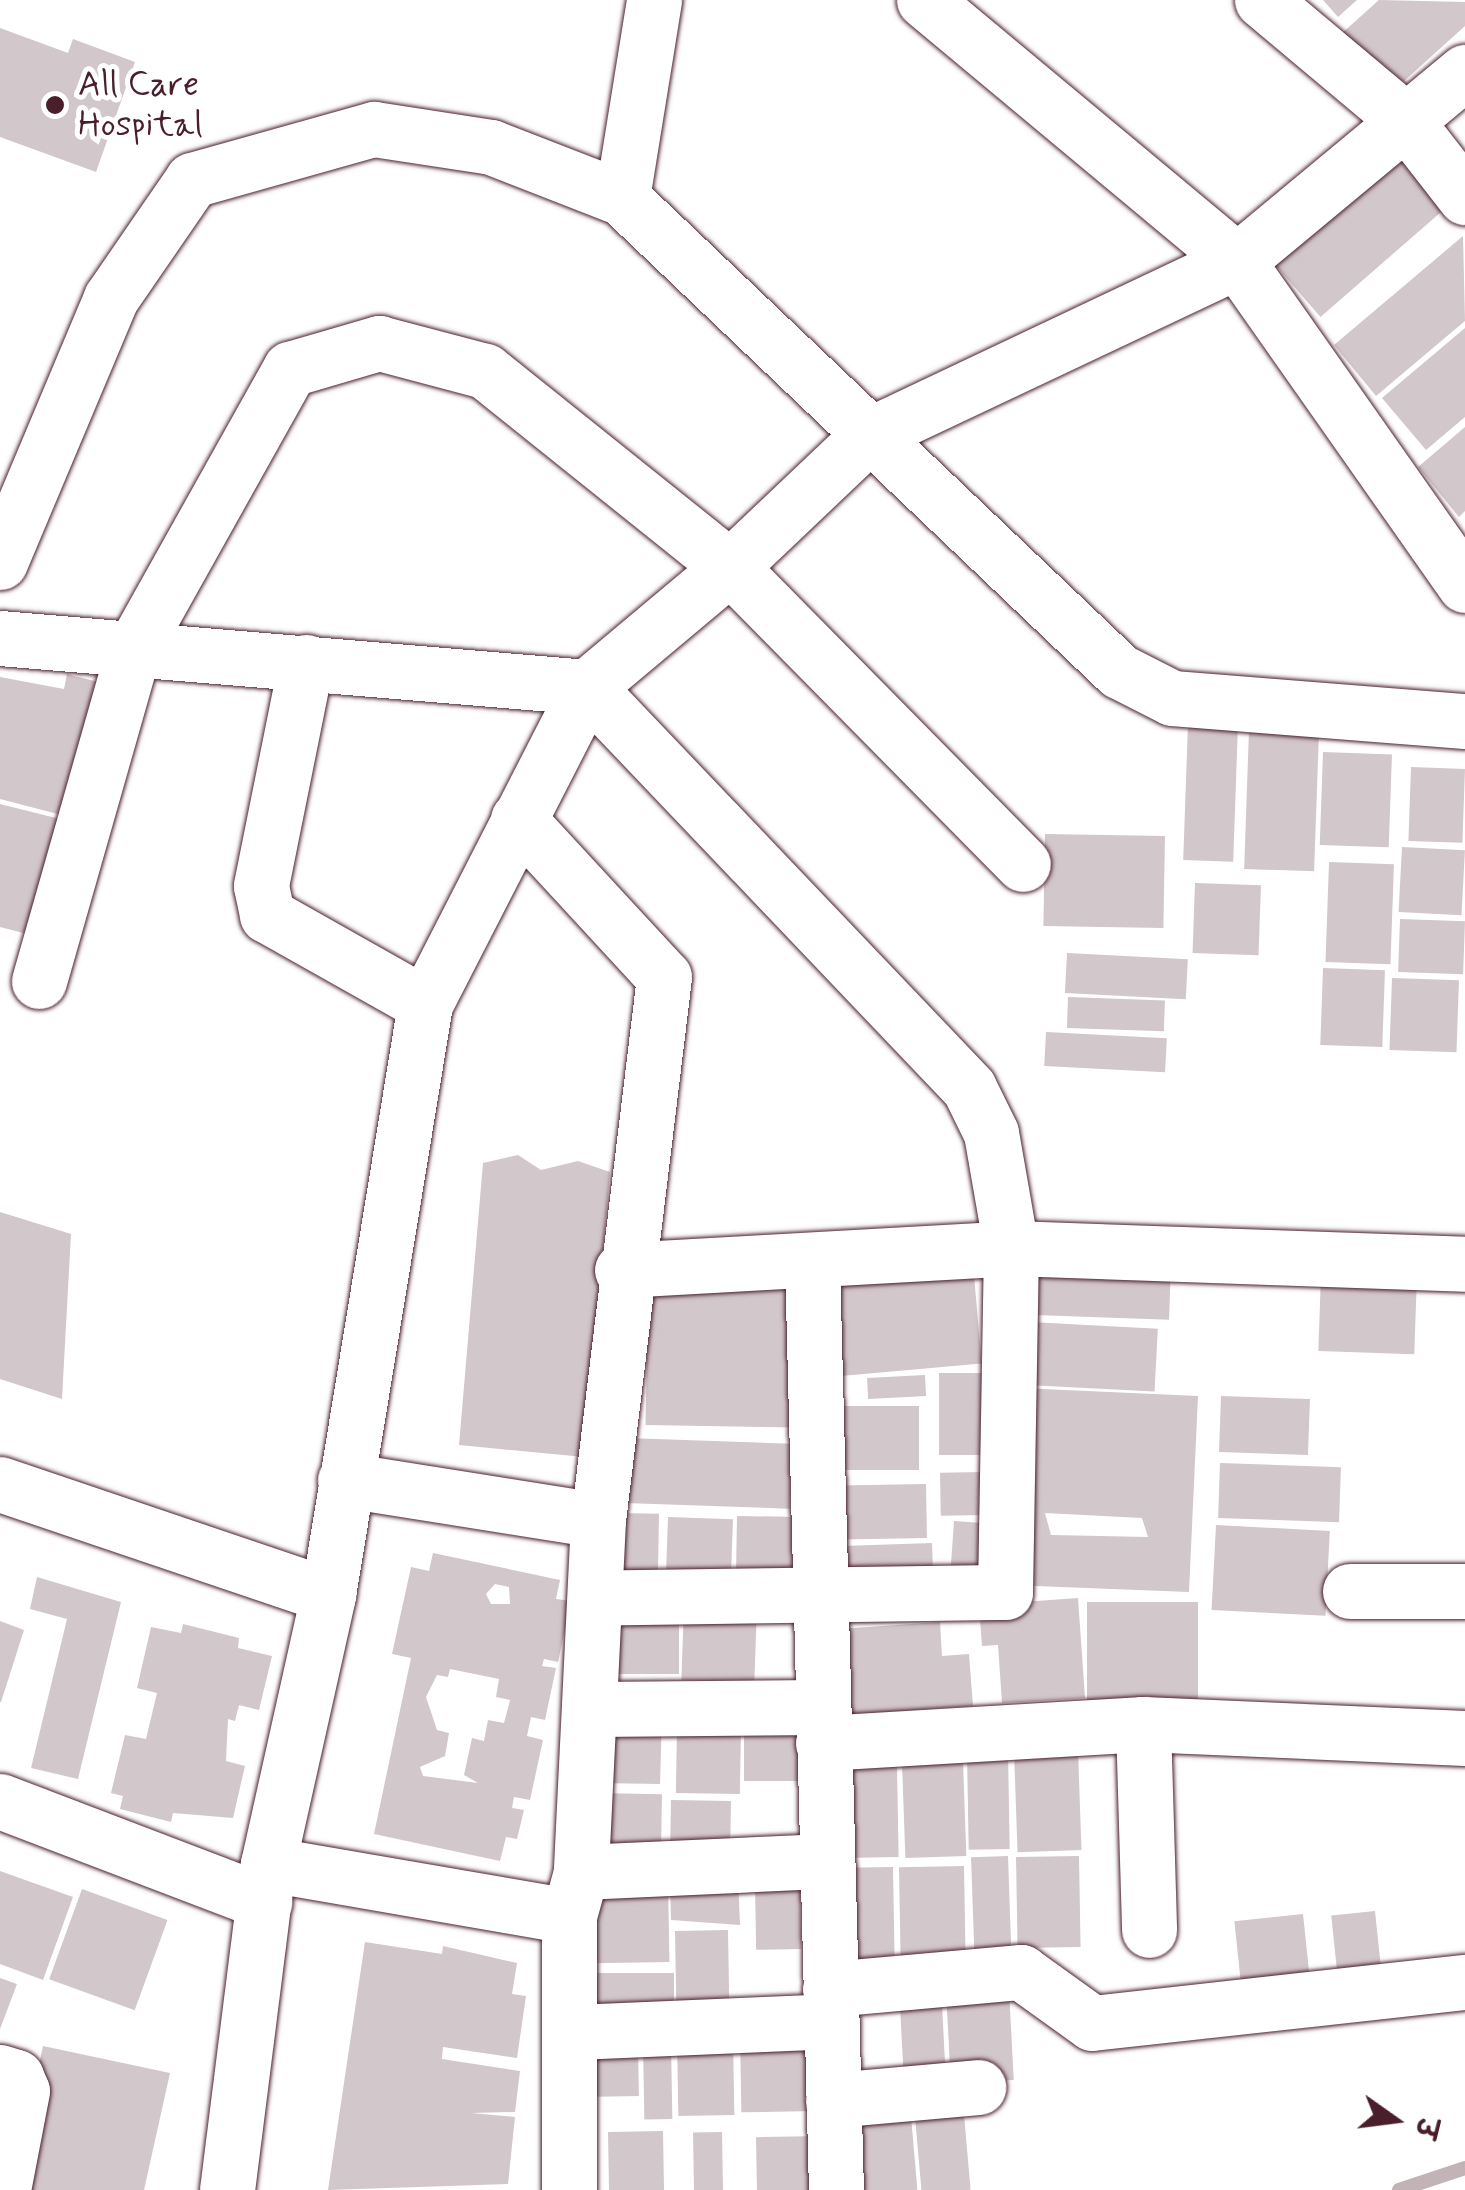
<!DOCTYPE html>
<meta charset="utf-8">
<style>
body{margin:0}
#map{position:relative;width:1465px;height:2190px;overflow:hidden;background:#fff;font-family:Mynerve,"Playpen Sans Deva",sans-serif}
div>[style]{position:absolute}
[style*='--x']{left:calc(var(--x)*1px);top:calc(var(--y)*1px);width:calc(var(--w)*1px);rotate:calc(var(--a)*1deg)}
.stream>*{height:14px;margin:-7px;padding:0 7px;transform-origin:7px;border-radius:7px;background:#c1b3b6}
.building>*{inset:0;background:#d2c7cb;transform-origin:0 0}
.roads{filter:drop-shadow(0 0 2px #4a1f2b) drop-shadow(0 0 2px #4a1f2b)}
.minor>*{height:55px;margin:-27.5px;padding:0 27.5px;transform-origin:27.5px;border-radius:27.5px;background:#fff}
.dots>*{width:28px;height:28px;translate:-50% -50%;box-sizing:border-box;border:5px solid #fff;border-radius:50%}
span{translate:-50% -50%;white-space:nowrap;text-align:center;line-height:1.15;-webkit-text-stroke:10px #fff;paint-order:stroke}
.poi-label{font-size:35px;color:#4a1f2b}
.left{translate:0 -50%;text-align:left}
.north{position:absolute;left:1345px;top:2070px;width:100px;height:100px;-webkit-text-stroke:8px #fff;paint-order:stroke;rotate:104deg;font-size:28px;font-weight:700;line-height:40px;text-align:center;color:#4a1f2b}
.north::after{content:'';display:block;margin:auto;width:35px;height:45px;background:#4a1f2b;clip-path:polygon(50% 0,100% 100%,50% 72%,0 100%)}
</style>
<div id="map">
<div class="stream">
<i style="--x:1399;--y:2190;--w:70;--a:-18.4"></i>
</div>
<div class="building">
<i style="clip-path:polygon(1323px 0,1357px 0,1338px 17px)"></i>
<i style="clip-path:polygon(1379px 0,1465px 2px,1465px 26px,1393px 91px,1341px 34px)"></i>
<i style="clip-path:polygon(0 28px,68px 53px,73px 39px,135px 62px,96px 172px,0 137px)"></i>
<i style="left:1397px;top:155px;width:72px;height:164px;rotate:49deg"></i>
<i style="clip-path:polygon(1463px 236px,1465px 321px,1376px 396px,1334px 345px)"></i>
<i style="clip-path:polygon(1465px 328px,1465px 417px,1426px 450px,1382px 398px)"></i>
<i style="clip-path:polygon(1465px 427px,1465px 511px,1459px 517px,1418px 467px)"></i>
<i style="clip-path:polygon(67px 674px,102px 683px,77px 819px,0 799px,0 677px,64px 689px)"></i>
<i style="left:1188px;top:723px;width:50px;height:137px;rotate:2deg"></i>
<i style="left:1249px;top:730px;width:70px;height:139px;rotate:2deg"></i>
<i style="left:1323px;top:752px;width:69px;height:93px;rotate:2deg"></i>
<i style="left:1411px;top:767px;width:54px;height:74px;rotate:2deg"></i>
<i style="clip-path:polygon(0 804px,60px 819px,31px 935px,0 927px)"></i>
<i style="left:1045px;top:834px;width:120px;height:92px;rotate:1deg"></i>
<i style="left:1402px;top:847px;width:63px;height:65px;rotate:3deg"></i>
<i style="left:1329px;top:862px;width:65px;height:100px;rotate:2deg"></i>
<i style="left:1195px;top:883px;width:66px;height:70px;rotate:2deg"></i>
<i style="left:1400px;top:919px;width:65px;height:53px;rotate:2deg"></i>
<i style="left:1067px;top:953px;width:121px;height:40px;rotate:3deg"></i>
<i style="left:1323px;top:968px;width:62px;height:77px;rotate:2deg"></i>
<i style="left:1392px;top:978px;width:67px;height:72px;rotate:2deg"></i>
<i style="left:1068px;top:997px;width:97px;height:31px;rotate:2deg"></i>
<i style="left:1046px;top:1032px;width:121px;height:34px;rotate:3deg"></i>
<i style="clip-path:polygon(518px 1155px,541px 1170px,578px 1161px,610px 1172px,584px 1457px,459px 1445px,483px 1163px)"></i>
<i style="clip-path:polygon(0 1212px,71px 1234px,62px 1399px,0 1379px)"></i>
<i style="left:1036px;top:1261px;width:135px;height:54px;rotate:2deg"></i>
<i style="left:973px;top:1264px;width:100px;height:147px;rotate:85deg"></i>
<i style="left:1321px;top:1274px;width:96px;height:77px;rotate:2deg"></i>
<i style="left:648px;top:1281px;width:150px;height:144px;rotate:1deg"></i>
<i style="left:1030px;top:1322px;width:128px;height:63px;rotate:3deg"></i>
<i style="left:939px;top:1373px;width:57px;height:82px"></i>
<i style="left:925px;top:1375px;width:21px;height:58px;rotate:87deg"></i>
<i style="clip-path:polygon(evenodd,1020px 1388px,1198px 1396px,1189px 1592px,1012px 1585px,1020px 1388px,1045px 1513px,1142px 1518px,1148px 1537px,1051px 1535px,1045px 1513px)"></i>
<i style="left:1221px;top:1396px;width:89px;height:56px;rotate:2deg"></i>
<i style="left:919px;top:1406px;width:64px;height:92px;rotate:90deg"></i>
<i style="left:627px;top:1438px;width:165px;height:65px;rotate:2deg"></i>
<i style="left:1220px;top:1463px;width:121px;height:55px;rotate:2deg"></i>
<i style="left:984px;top:1472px;width:43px;height:44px;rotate:89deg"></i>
<i style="left:926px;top:1484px;width:54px;height:86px;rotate:89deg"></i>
<i style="left:616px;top:1513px;width:43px;height:69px;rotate:1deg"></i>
<i style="left:668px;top:1517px;width:65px;height:67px;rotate:2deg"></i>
<i style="left:799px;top:1517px;width:68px;height:62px;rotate:91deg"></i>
<i style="left:954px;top:1521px;width:46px;height:60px;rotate:4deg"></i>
<i style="left:1216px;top:1525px;width:114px;height:85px;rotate:3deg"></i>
<i style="left:932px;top:1543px;width:35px;height:89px;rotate:88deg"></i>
<i style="clip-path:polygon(evenodd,433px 1553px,560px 1580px,556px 1599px,571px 1601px,558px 1662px,544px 1659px,542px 1666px,556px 1668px,545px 1720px,531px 1717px,527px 1736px,543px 1740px,530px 1800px,514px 1797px,512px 1808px,524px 1810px,517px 1839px,506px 1837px,500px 1861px,374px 1834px,411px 1658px,392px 1654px,411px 1567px,429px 1571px,433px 1553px,495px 1584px,509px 1587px,510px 1604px,491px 1604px,486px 1594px,495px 1584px,433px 1553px,450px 1669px,499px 1679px,496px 1697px,510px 1700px,504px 1723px,488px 1720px,484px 1741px,472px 1738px,464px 1775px,478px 1783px,423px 1776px,420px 1767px,445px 1756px,449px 1733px,437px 1730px,426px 1697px,437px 1675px,448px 1677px,450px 1669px)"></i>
<i style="clip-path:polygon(37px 1577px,121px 1602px,78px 1779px,31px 1768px,67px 1619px,30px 1609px)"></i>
<i style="clip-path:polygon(1078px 1598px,1085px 1698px,1002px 1703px,998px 1645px,982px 1646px,979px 1605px)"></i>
<i style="left:1198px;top:1602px;width:103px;height:111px;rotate:90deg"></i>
<i style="left:609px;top:1604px;width:70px;height:70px"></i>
<i style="left:684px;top:1605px;width:73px;height:75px;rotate:2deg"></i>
<i style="clip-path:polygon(0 1621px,24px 1630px,1px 1702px,0 1702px)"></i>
<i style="clip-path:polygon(940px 1622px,942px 1656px,969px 1654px,973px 1706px,831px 1716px,825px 1630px)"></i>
<i style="clip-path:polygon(183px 1624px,239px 1638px,238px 1648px,272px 1656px,259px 1710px,239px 1705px,235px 1721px,228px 1719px,226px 1761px,245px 1766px,233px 1818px,173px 1813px,171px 1822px,120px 1809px,123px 1796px,111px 1793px,125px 1735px,146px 1739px,157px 1693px,137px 1688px,151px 1627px,181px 1633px)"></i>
<i style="clip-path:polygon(662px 1716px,660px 1784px,597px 1783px,610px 1717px)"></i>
<i style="left:744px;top:1720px;width:59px;height:61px"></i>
<i style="left:677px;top:1727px;width:64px;height:66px;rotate:1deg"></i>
<i style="left:1078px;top:1750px;width:100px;height:64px;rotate:88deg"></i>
<i style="left:1008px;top:1752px;width:97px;height:41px;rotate:89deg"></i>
<i style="left:963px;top:1761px;width:95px;height:61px;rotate:88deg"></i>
<i style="left:897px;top:1765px;width:92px;height:69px;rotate:89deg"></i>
<i style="left:596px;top:1793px;width:66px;height:67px;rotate:1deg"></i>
<i style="left:671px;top:1800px;width:60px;height:56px;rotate:1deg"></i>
<i style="left:1008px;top:1856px;width:100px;height:37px;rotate:88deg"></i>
<i style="left:1079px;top:1856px;width:91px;height:63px;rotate:89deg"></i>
<i style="left:964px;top:1866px;width:91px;height:65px;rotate:89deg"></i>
<i style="left:893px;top:1867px;width:93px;height:62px;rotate:89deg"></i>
<i style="clip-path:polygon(0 1871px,73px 1897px,43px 1980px,0 1964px)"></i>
<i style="clip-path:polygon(738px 1877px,740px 1925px,671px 1920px,670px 1879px)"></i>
<i style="left:668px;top:1879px;width:83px;height:77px;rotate:89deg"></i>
<i style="left:800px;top:1883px;width:66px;height:45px;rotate:89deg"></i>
<i style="left:82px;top:1889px;width:91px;height:96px;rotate:20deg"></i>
<i style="left:1375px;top:1911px;width:67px;height:44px;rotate:84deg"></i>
<i style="left:1303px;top:1914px;width:74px;height:69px;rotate:84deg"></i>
<i style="left:728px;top:1930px;width:90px;height:53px;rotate:89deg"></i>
<i style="clip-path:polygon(365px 1942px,442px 1954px,443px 1946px,517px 1963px,512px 1994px,526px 1996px,517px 2058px,443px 2047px,442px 2059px,520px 2071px,515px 2112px,471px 2113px,515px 2117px,508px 2184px,328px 2190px)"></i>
<i style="left:674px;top:1973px;width:40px;height:90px;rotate:90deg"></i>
<i style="clip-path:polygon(0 1978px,17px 1984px,0 2029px)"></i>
<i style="left:1009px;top:1989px;width:91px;height:63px;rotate:87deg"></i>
<i style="left:942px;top:2005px;width:72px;height:42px;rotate:87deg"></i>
<i style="left:814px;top:2033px;width:78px;height:74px;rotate:89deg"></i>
<i style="left:733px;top:2037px;width:78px;height:56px;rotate:89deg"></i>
<i style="left:671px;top:2042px;width:77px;height:28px;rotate:89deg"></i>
<i style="left:638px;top:2045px;width:51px;height:59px;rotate:89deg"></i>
<i style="clip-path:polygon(43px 2046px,170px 2073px,144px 2190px,13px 2190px)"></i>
<i style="left:963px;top:2103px;width:87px;height:49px;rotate:85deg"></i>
<i style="left:910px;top:2105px;width:85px;height:72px;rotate:85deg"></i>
<i style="left:663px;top:2131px;width:59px;height:55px;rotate:89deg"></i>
<i style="left:722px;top:2132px;width:58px;height:29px;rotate:89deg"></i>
<i style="left:822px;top:2136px;width:54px;height:66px;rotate:89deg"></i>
</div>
<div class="roads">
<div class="minor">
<i style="--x:924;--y:0;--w:408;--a:39.8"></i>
<i style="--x:1237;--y:261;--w:396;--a:54.9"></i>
<i style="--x:1262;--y:0;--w:187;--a:40"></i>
<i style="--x:1405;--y:120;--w:98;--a:52.1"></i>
<i style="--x:622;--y:198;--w:201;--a:-80.8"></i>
<i style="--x:0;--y:562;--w:286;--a:-67.2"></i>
<i style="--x:111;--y:298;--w:143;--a:-55.5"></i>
<i style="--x:192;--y:180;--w:189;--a:-15.7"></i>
<i style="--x:374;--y:129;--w:118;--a:8.7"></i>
<i style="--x:491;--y:147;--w:141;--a:21.3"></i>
<i style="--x:622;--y:198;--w:686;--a:43.58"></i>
<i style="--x:1119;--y:671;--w:59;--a:27"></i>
<i style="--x:1172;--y:698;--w:294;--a:4.5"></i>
<i style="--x:0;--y:638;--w:589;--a:4.77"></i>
<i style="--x:587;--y:687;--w:554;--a:46.39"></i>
<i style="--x:969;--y:1088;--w:50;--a:63.9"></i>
<i style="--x:991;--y:1133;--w:117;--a:80.1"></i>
<i style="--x:1011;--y:1248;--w:344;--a:91"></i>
<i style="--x:1005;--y:1592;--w:408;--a:179.2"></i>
<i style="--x:306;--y:662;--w:228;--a:101.4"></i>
<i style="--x:261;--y:886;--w:30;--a:78"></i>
<i style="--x:267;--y:915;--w:181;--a:29.4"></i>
<i style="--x:518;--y:819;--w:215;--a:47.3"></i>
<i style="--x:664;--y:977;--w:547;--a:96.93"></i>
<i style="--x:598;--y:1520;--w:352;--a:92.8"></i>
<i style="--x:581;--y:1872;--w:46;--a:105.3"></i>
<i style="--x:569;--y:1916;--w:274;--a:90"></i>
<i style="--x:39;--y:981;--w:346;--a:-74.1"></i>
<i style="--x:134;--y:648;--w:320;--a:-60.8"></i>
<i style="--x:290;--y:369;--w:93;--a:-16.3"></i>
<i style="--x:379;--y:343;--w:110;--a:14.8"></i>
<i style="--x:485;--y:371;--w:314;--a:38.7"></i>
<i style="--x:730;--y:567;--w:417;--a:45.4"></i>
<i style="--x:812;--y:1262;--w:928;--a:88.52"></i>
<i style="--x:622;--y:1270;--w:390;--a:-3.2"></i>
<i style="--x:1011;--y:1248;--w:454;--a:2"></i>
<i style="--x:345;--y:1480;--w:256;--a:9"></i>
<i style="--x:0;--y:1484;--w:346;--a:18.7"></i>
<i style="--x:1350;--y:1591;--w:115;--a:0"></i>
<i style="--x:593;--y:1709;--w:228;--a:-0.5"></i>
<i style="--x:1143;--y:1724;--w:206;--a:88.3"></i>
<i style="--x:823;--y:1743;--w:321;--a:-3.4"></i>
<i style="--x:1143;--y:1724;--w:322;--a:2.5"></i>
<i style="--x:0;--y:1801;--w:283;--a:20.9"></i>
<i style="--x:268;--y:1864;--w:305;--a:9.8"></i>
<i style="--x:581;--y:1872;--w:245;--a:-2.6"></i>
<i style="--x:830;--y:1989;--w:192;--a:-5.1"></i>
<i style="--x:1021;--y:1972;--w:87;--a:35.7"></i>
<i style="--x:1092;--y:2023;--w:375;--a:-6.3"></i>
<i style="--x:573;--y:2032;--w:258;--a:-2.4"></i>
<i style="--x:0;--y:2072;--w:17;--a:17"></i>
<i style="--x:16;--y:2077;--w:15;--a:67"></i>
<i style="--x:22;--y:2091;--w:101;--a:100.9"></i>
<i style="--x:833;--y:2100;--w:146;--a:-5.1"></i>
<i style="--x:227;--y:2190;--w:329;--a:-82.8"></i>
<i style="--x:268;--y:1864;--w:276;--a:-77.4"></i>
<i style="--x:328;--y:1595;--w:599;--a:-80.68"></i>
<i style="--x:425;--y:1004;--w:356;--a:-62.9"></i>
<i style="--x:587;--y:687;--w:187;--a:-40"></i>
<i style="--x:730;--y:567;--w:192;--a:-43.5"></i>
<i style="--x:869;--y:435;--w:407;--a:-25.3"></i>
<i style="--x:1237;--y:261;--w:296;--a:-39.7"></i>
</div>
</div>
<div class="dots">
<i style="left:55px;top:105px;background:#4a1f2b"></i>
</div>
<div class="poi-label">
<span class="left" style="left:78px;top:105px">All Care<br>Hospital</span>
</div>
<div class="north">उ</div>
</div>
